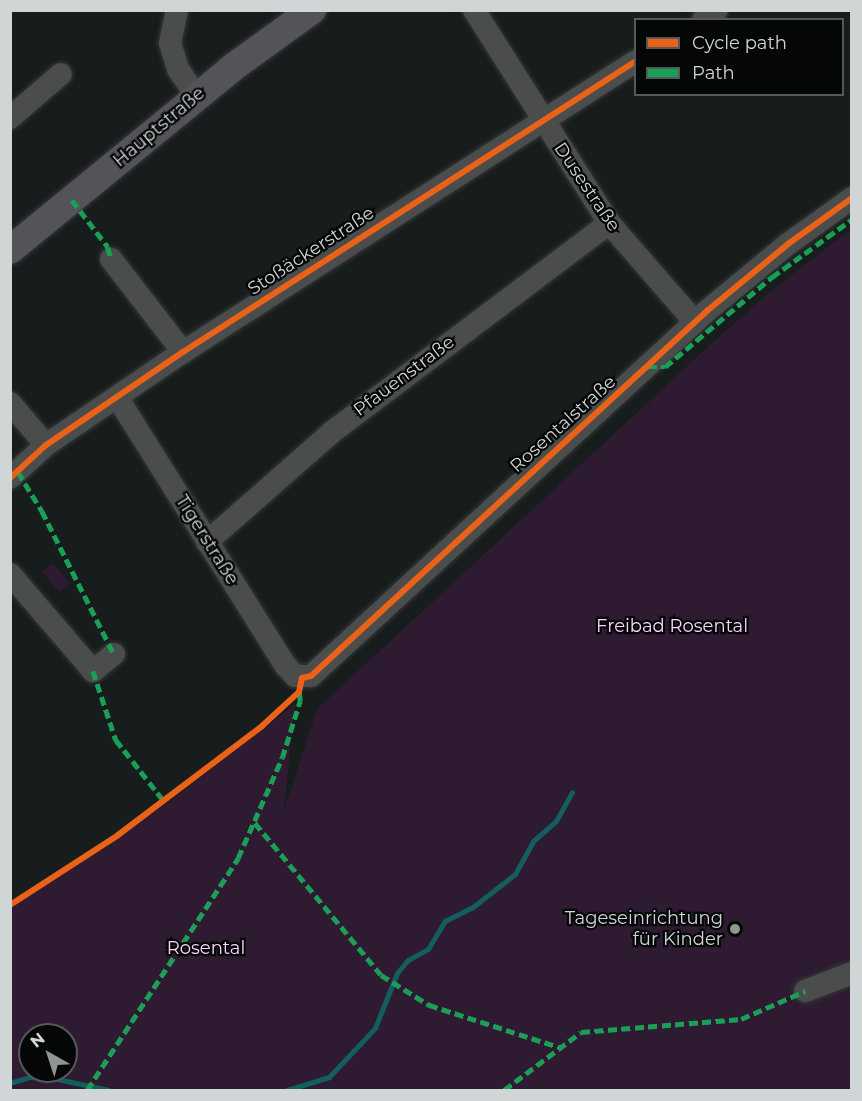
<!DOCTYPE html>
<meta charset="utf-8">
<style>
body{margin:0}
#map{position:relative;width:862px;height:1101px;overflow:hidden;background:#171c1c;font-family:Montserrat,sans-serif}
div>[style]{position:absolute}
[style*='--x']{left:calc(var(--x)*1px);top:calc(var(--y)*1px);width:calc(var(--w)*1px);rotate:calc(var(--a)*1deg)}
.green>*{inset:0;background:#2e1b32;transform-origin:0 0}
.stream>*{height:5px;margin:-2.5px;padding:0 2.5px;transform-origin:2.5px;border-radius:2.5px;background:#135e5e}
.roads{filter:drop-shadow(0 0 2px #343737) drop-shadow(0 0 2px #343737)}
.minor>*{height:22px;margin:-11px;padding:0 11px;transform-origin:11px;border-radius:11px;background:#4b4d4d}
.major>*{height:28px;margin:-14px;padding:0 14px;transform-origin:14px;border-radius:14px;background:#545358}
.quiet>*{height:4.5px;margin-top:-2.25px;transform-origin:0;background:repeating-linear-gradient(90deg,#1a9f57 0 9px,transparent 0 13.5px)}
.cycleway>*{height:6px;margin:-3px;padding:0 3px;transform-origin:3px;border-radius:3px;background:#ea6118}
.dots>*{width:16px;height:16px;translate:-50% -50%;box-sizing:border-box;border:3px solid #050707;border-radius:50%}
span{translate:-50% -50%;white-space:nowrap;text-align:center;line-height:1.15;-webkit-text-stroke:4.5px #050707;paint-order:stroke}
.street-label{font-size:18px;color:#d0d5d5}
.park-label{font-size:18px;color:#fad3ff}
.poi-label{font-size:18px;color:#d0d5d5}
.right{translate:-100% -50%;text-align:right}
.frame{position:absolute;inset:0;border:12px solid #d0d5d5;pointer-events:none}
.legend{position:absolute;left:634px;top:18px;width:210px;height:78px;box-sizing:border-box;background:#050707;border:2px solid #565959;margin:0;padding:8px 10px;list-style:none;font-size:18px;color:#d0d5d5}
.legend li{display:flex;align-items:center;gap:12px;height:30px}
.legend b{width:30px;border:2px solid #565959}
.north{position:absolute;left:18px;top:1023px;width:60px;height:60px;box-sizing:border-box;background:#050707;border:2px solid #565959;border-radius:50%;rotate:321deg;font-size:16px;font-weight:700;line-height:24px;text-align:center;color:#d0d5d5}
.north::after{content:'';display:block;margin:auto;width:21px;height:27px;background:#8f9494;clip-path:polygon(50% 0,100% 100%,50% 72%,0 100%)}
</style>
<div id="map">
<div class="green">
<i style="clip-path:polygon(evenodd,851px 229px,851px 1090px,11px 1090px,11px 905px,169px 802px,295px 704px,284px 811px,317px 709px,712px 343px,770px 292px,851px 229px,30px 1035px,66px 1035px,66px 1071px,30px 1071px,30px 1035px)"></i>
<i style="left:53px;top:563px;width:26px;height:14px;rotate:50deg"></i>
</div>
<div class="stream">
<i style="--x:10;--y:1083;--w:21;--a:-17"></i>
<i style="--x:30;--y:1077;--w:27;--a:4"></i>
<i style="--x:57;--y:1079;--w:53;--a:11.9"></i>
<i style="--x:287;--y:1090;--w:44;--a:-17.2"></i>
<i style="--x:329;--y:1077;--w:67;--a:-46.8"></i>
<i style="--x:375;--y:1028;--w:59;--a:-68.2"></i>
<i style="--x:397;--y:973;--w:17;--a:-50"></i>
<i style="--x:408;--y:960;--w:23;--a:-29"></i>
<i style="--x:428;--y:949;--w:33;--a:-59"></i>
<i style="--x:445;--y:921;--w:31;--a:-27"></i>
<i style="--x:473;--y:907;--w:53;--a:-38.2"></i>
<i style="--x:515;--y:874;--w:38;--a:-61"></i>
<i style="--x:533;--y:841;--w:30;--a:-41"></i>
<i style="--x:556;--y:821;--w:33;--a:-61"></i>
</div>
<div class="roads">
<div class="minor">
<i style="--x:177;--y:10;--w:34;--a:102"></i>
<i style="--x:170;--y:43;--w:27;--a:73"></i>
<i style="--x:178;--y:69;--w:32;--a:56"></i>
<i style="--x:474;--y:10;--w:252;--a:57.6"></i>
<i style="--x:609;--y:223;--w:131;--a:49"></i>
<i style="--x:703;--y:20;--w:17;--a:-36"></i>
<i style="--x:10;--y:118;--w:67;--a:-40.8"></i>
<i style="--x:111;--y:259;--w:118;--a:52.3"></i>
<i style="--x:117;--y:397;--w:318;--a:57.9"></i>
<i style="--x:286;--y:666;--w:13;--a:48"></i>
<i style="--x:295;--y:676;--w:16;--a:0"></i>
<i style="--x:311;--y:676;--w:540;--a:-42.67"></i>
<i style="--x:708;--y:310;--w:104;--a:-39.5"></i>
<i style="--x:788;--y:244;--w:79;--a:-35.7"></i>
<i style="--x:10;--y:403;--w:55;--a:49.4"></i>
<i style="--x:10;--y:478;--w:49;--a:-42.5"></i>
<i style="--x:46;--y:445;--w:166;--a:-34.2"></i>
<i style="--x:183;--y:352;--w:538;--a:-32.72"></i>
<i style="--x:207;--y:542;--w:167;--a:-41.3"></i>
<i style="--x:332;--y:432;--w:347;--a:-37"></i>
<i style="--x:10;--y:574;--w:128;--a:49.4"></i>
<i style="--x:93;--y:671;--w:27;--a:-39"></i>
<i style="--x:805;--y:991;--w:50;--a:-21"></i>
</div>
<div class="major">
<i style="--x:10;--y:250;--w:287;--a:-39.3"></i>
<i style="--x:232;--y:68;--w:99;--a:-35.9"></i>
</div>
</div>
<div class="quiet">
<i style="--x:72;--y:200;--w:59;--a:52.5"></i>
<i style="--x:108;--y:247;--w:12;--a:76"></i>
<i style="--x:648;--y:367;--w:17;--a:0"></i>
<i style="--x:665;--y:367;--w:140;--a:-40.1"></i>
<i style="--x:772;--y:277;--w:99;--a:-35.9"></i>
<i style="--x:18;--y:472;--w:46;--a:58.4"></i>
<i style="--x:42;--y:511;--w:160;--a:63.3"></i>
<i style="--x:93;--y:671;--w:73;--a:71.6"></i>
<i style="--x:116;--y:740;--w:78;--a:51.8"></i>
<i style="--x:255;--y:823;--w:197;--a:50.3"></i>
<i style="--x:381;--y:975;--w:57;--a:32"></i>
<i style="--x:429;--y:1005;--w:137;--a:17.9"></i>
<i style="--x:87;--y:1090;--w:277;--a:-56.9"></i>
<i style="--x:238;--y:858;--w:109;--a:-66.3"></i>
<i style="--x:282;--y:758;--w:60;--a:-72.5"></i>
<i style="--x:300;--y:701;--w:9;--a:-96"></i>
<i style="--x:504;--y:1090;--w:96;--a:-37"></i>
<i style="--x:581;--y:1032;--w:161;--a:-4.6"></i>
<i style="--x:741;--y:1019;--w:70;--a:-23.6"></i>
</div>
<div class="cycleway">
<i style="--x:10;--y:478;--w:49;--a:-42.5"></i>
<i style="--x:46;--y:445;--w:166;--a:-34.2"></i>
<i style="--x:183;--y:352;--w:538;--a:-32.72"></i>
<i style="--x:10;--y:905;--w:129;--a:-32.9"></i>
<i style="--x:118;--y:835;--w:181;--a:-37.1"></i>
<i style="--x:262;--y:726;--w:50;--a:-42.6"></i>
<i style="--x:299;--y:692;--w:14;--a:-78"></i>
<i style="--x:302;--y:678;--w:9;--a:-13"></i>
<i style="--x:311;--y:676;--w:540;--a:-42.67"></i>
<i style="--x:708;--y:310;--w:104;--a:-39.5"></i>
<i style="--x:788;--y:244;--w:79;--a:-35.7"></i>
</div>
<div class="dots">
<i style="left:735px;top:929px;background:#8f9494"></i>
</div>
<div class="street-label">
<span style="left:159px;top:127px;rotate:-40deg">Hauptstraße</span>
<span style="left:587px;top:187px;rotate:56deg">Dusestraße</span>
<span style="left:311px;top:251px;rotate:-33deg">Stoßäckerstraße</span>
<span style="left:404px;top:376px;rotate:-37deg">Pfauenstraße</span>
<span style="left:563px;top:424px;rotate:-42deg">Rosentalstraße</span>
<span style="left:207px;top:540px;rotate:58deg">Tigerstraße</span>
</div>
<div class="park-label">
<span style="left:672px;top:626px">Freibad Rosental</span>
<span style="left:206px;top:948px">Rosental</span>
</div>
<div class="poi-label">
<span class="right" style="left:723px;top:929px">Tageseinrichtung<br>für Kinder</span>
</div>
<div class="frame"></div>
<ul class="legend">
<li><b style="height:8px;background:#ea6118"></b>Cycle path</li>
<li><b style="height:8px;background:#1a9f57"></b>Path</li>
</ul>
<div class="north">N</div>
</div>
